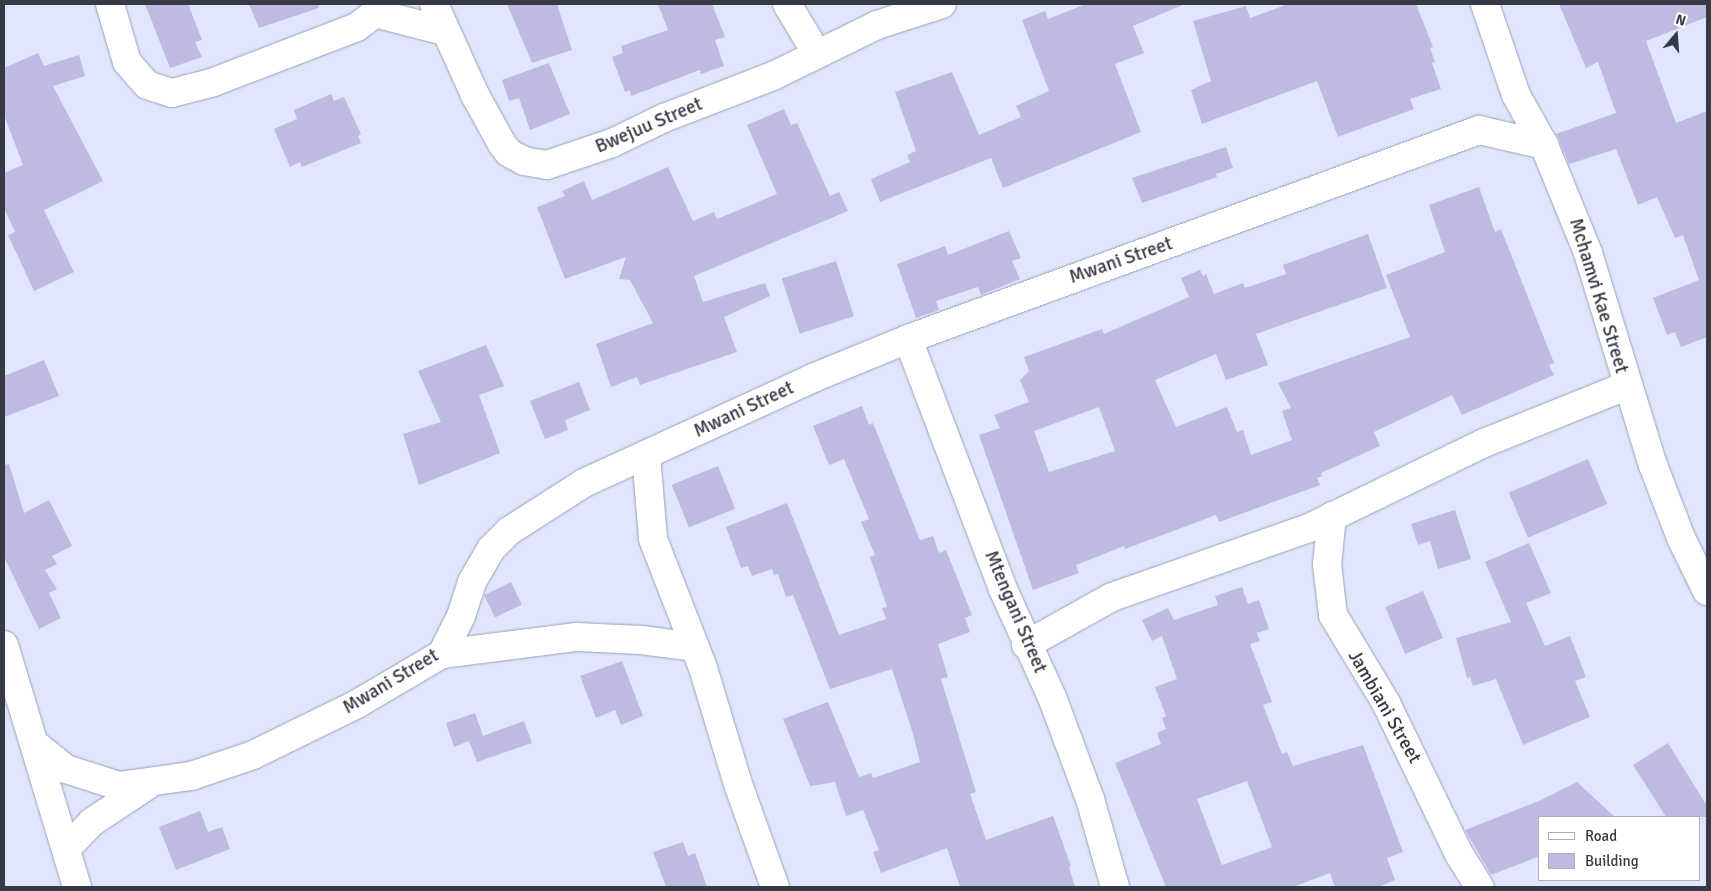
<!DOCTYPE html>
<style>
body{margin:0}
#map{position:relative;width:1711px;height:891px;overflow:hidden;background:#e0e7fc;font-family:Signika,sans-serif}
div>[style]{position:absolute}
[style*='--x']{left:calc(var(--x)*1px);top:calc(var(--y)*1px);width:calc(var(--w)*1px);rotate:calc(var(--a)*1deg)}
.building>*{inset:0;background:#bfbae1;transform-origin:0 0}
.roads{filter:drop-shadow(0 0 1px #98a0b8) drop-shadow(0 0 1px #98a0b8)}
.minor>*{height:28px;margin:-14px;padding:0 14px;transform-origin:14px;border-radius:14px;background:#fff}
span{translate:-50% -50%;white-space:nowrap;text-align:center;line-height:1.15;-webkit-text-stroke:4px #fff;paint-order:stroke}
.street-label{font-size:19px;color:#363a44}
.frame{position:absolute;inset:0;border:5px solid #363a44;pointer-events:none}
.legend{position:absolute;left:1538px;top:816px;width:162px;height:65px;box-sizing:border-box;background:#fff;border:1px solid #afb0b4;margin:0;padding:6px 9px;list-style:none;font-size:15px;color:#363a44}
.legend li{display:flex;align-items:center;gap:10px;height:25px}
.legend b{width:25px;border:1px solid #afb0b4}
.north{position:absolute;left:1651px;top:10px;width:50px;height:50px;-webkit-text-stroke:4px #fff;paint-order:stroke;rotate:18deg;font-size:14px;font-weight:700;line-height:20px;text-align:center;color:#363a44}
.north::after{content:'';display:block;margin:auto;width:18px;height:22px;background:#363a44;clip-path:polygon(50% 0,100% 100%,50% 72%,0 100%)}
</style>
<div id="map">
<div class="building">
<i style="clip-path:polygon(145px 4px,188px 4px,202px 40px,195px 42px,202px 57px,170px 68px)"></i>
<i style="clip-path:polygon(249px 4px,318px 4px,319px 8px,259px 28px)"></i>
<i style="clip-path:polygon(507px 4px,557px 4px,572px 50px,532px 63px)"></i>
<i style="clip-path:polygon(658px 4px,712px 4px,725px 37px,715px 40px,724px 66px,701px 74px,700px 70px,631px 96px,630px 90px,625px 92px,612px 57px,623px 53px,621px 46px,668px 30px)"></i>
<i style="clip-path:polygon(1086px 4px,1185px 4px,1133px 26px,1144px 53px,1115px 64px,1141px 132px,1003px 188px,991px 158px,880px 202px,871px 179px,910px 162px,907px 155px,916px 151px,895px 92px,952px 72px,979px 135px,1021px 117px,1016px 106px,1049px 91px,1022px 20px,1045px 11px,1048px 19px)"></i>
<i style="clip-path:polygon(1288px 4px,1416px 4px,1433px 47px,1430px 48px,1435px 62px,1432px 63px,1441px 89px,1410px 99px,1414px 109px,1338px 137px,1317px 81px,1202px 124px,1191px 90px,1211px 81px,1193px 21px,1246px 6px,1250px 18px)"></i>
<i style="clip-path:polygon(1559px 4px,1707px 4px,1707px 17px,1646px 41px,1676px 123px,1707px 111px,1707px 337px,1681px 347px,1675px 332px,1667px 335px,1653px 298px,1699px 280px,1683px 235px,1675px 238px,1657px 197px,1638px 205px,1616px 149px,1569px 164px,1558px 137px,1556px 134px,1616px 113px,1598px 62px,1586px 68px)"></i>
<i style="clip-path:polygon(38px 53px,44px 66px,79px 55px,85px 76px,53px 86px,103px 181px,44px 210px,74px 272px,34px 291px,8px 235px,15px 232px,4px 208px,4px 173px,23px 165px,4px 115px,4px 68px)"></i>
<i style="clip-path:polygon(549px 63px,570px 114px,530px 130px,519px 98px,509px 101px,502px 80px)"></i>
<i style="clip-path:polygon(331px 94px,334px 101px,344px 97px,361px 134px,358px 136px,361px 143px,302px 167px,300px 162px,290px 167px,274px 129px,297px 119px,294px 110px)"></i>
<i style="clip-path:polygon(784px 109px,791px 125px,797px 123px,830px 196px,839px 192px,848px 211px,694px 276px,703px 302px,765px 283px,770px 296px,724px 317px,737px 352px,640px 385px,637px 377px,611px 387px,596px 344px,653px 323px,630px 280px,619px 279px,626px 257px,565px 279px,537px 207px,565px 196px,562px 191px,584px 181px,592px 200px,668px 167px,693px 221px,714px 212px,717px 219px,777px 194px,747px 125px)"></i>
<i style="clip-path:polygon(1226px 147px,1233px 168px,1216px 174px,1217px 177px,1142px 203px,1132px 178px)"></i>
<i style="clip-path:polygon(evenodd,1479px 187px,1495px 232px,1501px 229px,1554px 363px,1549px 365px,1554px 375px,1462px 415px,1452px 395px,1374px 432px,1380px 446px,1321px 473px,1322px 476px,1317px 478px,1320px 485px,1219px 522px,1216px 515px,1125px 549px,1124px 546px,1076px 565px,1079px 573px,1033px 590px,979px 435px,1000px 428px,994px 415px,1029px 402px,1020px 380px,1029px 371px,1024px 357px,1102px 329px,1104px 334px,1189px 297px,1181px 278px,1200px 270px,1203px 276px,1206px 274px,1214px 294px,1243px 283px,1245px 288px,1286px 274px,1283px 265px,1368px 234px,1387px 288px,1256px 334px,1268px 365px,1226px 380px,1216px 354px,1155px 380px,1176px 427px,1227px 407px,1237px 432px,1243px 430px,1251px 455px,1292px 440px,1282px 411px,1291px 408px,1278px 383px,1410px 337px,1386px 275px,1445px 252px,1429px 205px,1479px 187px,1099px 407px,1115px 451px,1049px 472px,1034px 431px,1099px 407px)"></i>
<i style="clip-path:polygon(1009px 231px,1021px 258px,1012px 261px,1020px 279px,981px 295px,978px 287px,936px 301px,939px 310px,916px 318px,897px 264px,945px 246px,948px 255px)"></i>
<i style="left:836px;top:261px;width:58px;height:57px;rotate:72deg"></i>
<i style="clip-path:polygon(486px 345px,504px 386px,479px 395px,500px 453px,419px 485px,403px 434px,441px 422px,418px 371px)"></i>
<i style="clip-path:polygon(44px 360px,59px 396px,4px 417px,4px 376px)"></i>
<i style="clip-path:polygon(579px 382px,590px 410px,565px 420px,568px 430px,545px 439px,530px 401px)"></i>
<i style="clip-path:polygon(862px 406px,869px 425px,873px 423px,920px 540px,933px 536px,939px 553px,946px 550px,972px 615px,965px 618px,970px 632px,938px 644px,948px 677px,941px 679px,976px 792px,970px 794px,986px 840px,1053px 816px,1071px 866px,1069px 867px,1075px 887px,960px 887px,947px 848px,881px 873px,873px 852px,879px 850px,863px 810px,846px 816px,835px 782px,810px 786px,783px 719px,828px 702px,859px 777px,871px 773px,873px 778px,920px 762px,913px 734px,892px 669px,830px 689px,793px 595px,786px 597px,778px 574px,774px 575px,772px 569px,752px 576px,748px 566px,741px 568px,726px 527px,787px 503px,839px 635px,886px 619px,882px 608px,887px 607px,870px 557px,875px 555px,861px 522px,869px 519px,844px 459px,829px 465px,813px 426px)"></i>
<i style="left:1588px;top:459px;width:49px;height:86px;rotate:67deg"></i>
<i style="clip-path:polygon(9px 464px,24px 513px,49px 500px,72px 546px,52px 556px,57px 564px,45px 570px,57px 589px,49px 593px,61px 618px,39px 629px,4px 557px,4px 465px)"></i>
<i style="left:718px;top:466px;width:46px;height:50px;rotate:68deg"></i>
<i style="clip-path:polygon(1455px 510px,1471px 559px,1438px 569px,1430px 541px,1418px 545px,1411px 524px)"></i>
<i style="clip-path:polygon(1529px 543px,1551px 593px,1526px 603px,1545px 646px,1570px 636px,1586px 677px,1575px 681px,1590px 717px,1523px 745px,1496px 679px,1473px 686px,1470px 677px,1467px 678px,1456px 638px,1511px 622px,1485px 562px)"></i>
<i style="left:511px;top:582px;width:25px;height:30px;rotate:64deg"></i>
<i style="clip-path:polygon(evenodd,1242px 587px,1248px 604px,1259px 600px,1269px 629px,1257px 633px,1260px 641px,1250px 644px,1272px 702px,1263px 705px,1282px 754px,1287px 752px,1293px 766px,1363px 745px,1403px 852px,1387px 858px,1395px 880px,1378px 887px,1335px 887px,1330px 873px,1293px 887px,1166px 887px,1115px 763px,1161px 744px,1157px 733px,1166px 729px,1162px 718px,1166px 716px,1155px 687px,1177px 679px,1162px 636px,1152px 641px,1142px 620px,1168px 608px,1174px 620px,1218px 605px,1215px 596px,1242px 587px,1247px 781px,1272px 847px,1222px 865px,1197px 799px,1247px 781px)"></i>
<i style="left:1423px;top:591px;width:51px;height:41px;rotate:67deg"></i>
<i style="clip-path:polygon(622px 661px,643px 716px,621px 725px,615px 710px,596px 718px,580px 676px)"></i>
<i style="clip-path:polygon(475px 713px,483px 736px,524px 721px,532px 743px,477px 762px,469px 741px,454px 747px,446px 723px)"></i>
<i style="clip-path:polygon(1668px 743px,1707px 806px,1707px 817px,1666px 817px,1633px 765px)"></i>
<i style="clip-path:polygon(1577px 782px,1615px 817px,1540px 817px,1540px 856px,1491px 875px,1465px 830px,1541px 800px)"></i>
<i style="clip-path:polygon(200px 811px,208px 832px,222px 827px,230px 849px,176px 870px,159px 827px)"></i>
<i style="clip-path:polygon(683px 842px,688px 856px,695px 853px,707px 887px,666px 887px,653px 852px)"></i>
</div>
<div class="roads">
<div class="minor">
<i style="--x:110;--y:4;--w:60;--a:73.7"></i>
<i style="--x:127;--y:62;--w:30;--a:49"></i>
<i style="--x:147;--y:85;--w:26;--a:18"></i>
<i style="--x:172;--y:93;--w:40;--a:-14.4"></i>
<i style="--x:211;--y:83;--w:156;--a:-21"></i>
<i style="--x:357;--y:27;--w:37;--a:-38"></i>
<i style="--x:434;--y:4;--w:100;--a:65.7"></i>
<i style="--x:475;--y:95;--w:56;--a:61.1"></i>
<i style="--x:502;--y:144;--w:11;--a:52"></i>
<i style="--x:509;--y:153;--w:17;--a:28"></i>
<i style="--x:524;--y:161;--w:23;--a:10"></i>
<i style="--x:547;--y:165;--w:69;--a:-18.7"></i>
<i style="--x:612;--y:143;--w:58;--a:-25.7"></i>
<i style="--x:664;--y:118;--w:117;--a:-21.1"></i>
<i style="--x:773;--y:76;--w:116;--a:-26.1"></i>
<i style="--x:877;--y:25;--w:68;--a:-17.9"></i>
<i style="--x:787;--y:4;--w:58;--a:59"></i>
<i style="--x:1485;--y:4;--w:96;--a:71.2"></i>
<i style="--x:1516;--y:95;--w:57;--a:60.8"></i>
<i style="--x:1544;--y:145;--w:117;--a:67.8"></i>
<i style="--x:1588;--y:253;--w:222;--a:73"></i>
<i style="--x:1653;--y:465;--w:78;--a:69"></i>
<i style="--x:1681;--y:538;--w:59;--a:63.9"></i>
<i style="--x:378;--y:14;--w:68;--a:14.4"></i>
<i style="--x:908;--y:339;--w:265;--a:69.2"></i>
<i style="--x:1002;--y:587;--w:121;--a:65.6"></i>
<i style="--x:1052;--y:697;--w:109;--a:69.6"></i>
<i style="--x:1090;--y:799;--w:91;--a:74.1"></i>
<i style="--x:646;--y:455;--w:84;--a:85.2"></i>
<i style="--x:653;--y:539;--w:138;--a:68.8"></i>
<i style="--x:703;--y:668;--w:124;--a:73.2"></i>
<i style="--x:739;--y:787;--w:106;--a:70.2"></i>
<i style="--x:1332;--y:516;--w:48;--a:95.9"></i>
<i style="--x:1327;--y:564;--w:51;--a:83.3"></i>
<i style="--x:1333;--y:615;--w:103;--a:58.9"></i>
<i style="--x:1386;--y:703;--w:168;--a:64.2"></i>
<i style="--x:1459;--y:854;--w:39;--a:58"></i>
<i style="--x:4;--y:645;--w:253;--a:73.2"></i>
<i style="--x:1026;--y:645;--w:98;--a:-29.2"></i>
<i style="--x:1112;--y:597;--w:209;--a:-19.3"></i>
<i style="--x:1309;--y:528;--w:195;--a:-25.9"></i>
<i style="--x:1484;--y:443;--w:153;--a:-21.9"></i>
<i style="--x:442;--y:654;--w:136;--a:-7.2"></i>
<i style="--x:577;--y:637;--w:64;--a:2.7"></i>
<i style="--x:641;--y:640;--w:54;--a:7.4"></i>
<i style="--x:36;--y:745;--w:38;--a:39"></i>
<i style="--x:66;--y:769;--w:56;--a:17.8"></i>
<i style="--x:119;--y:786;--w:73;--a:-7.9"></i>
<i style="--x:191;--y:776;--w:65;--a:-18.7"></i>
<i style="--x:253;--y:755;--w:116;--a:-26.1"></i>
<i style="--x:357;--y:704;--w:99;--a:-30.5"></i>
<i style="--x:442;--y:654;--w:42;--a:-63.4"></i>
<i style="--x:461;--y:616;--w:36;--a:-72"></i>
<i style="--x:472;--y:582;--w:38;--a:-60"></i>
<i style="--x:491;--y:549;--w:25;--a:-45"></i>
<i style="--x:509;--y:531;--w:89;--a:-32.6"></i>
<i style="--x:584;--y:483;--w:252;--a:-24.6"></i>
<i style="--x:813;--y:378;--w:103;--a:-22.3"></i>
<i style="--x:908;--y:339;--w:608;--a:-20.1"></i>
<i style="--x:1479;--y:130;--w:67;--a:13"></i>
<i style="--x:66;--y:849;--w:37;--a:-46"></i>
<i style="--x:92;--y:822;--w:67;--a:-33.5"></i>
</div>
</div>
<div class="street-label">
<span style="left:649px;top:126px;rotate:-23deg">Bwejuu Street</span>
<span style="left:1121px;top:261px;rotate:-19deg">Mwani Street</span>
<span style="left:1598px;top:296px;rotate:73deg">Mchamvi Kae Street</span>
<span style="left:744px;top:410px;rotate:-25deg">Mwani Street</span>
<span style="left:1015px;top:612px;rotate:67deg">Mtengani Street</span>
<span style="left:391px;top:682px;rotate:-31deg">Mwani Street</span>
<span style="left:1384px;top:707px;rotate:60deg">Jambiani Street</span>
</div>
<div class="frame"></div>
<ul class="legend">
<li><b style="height:6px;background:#fff"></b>Road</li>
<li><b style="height:14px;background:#bfbae1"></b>Building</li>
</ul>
<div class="north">N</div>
</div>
